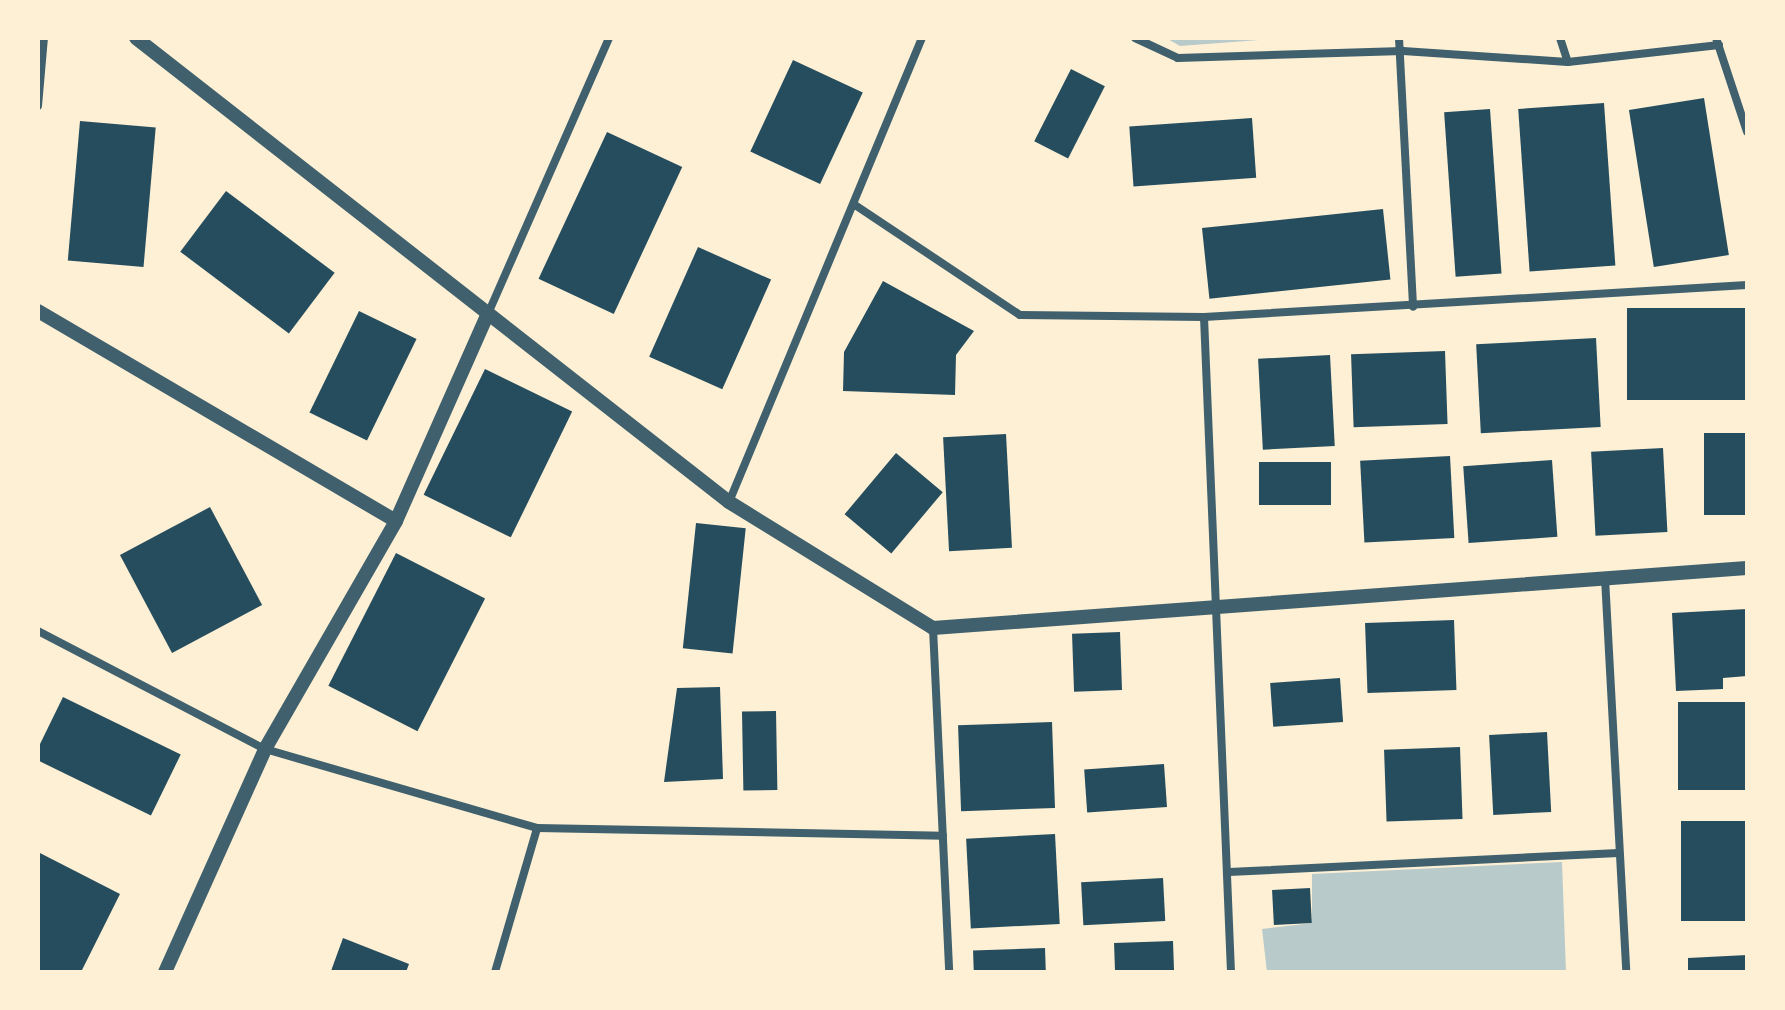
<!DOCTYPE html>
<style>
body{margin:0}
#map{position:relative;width:1785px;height:1010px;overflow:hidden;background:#fdf0d5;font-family:"Golos Text",sans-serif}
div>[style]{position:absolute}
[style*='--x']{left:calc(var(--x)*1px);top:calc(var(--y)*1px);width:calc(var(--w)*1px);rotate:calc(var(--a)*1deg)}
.green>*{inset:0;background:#b9caca}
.building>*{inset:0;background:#264d5e;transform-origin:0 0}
.minor>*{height:8px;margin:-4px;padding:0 4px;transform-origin:4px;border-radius:4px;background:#3f606c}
.tertiary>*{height:14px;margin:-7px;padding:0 7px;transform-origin:7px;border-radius:7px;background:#3f606c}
span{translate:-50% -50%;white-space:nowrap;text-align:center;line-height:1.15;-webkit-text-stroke:7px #fdf0d5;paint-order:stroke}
.frame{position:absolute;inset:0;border:40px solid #fdf0d5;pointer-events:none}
</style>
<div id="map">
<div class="green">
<i style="clip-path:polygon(1166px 38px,1285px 38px,1180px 46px)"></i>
<i style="clip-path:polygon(1562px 862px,1566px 972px,1267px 972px,1262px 929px,1312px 923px,1312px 874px)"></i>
</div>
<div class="building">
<i style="left:793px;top:60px;width:77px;height:101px;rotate:25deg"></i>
<i style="left:1071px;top:69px;width:38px;height:81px;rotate:27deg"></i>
<i style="left:1704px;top:98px;width:159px;height:76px;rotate:81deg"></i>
<i style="left:1604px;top:103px;width:163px;height:86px;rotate:86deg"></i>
<i style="left:1490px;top:109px;width:165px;height:46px;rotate:86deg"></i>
<i style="left:1252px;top:118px;width:60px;height:123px;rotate:86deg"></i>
<i style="left:80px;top:121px;width:76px;height:140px;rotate:5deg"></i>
<i style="left:607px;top:132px;width:83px;height:162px;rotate:25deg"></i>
<i style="left:226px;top:191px;width:136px;height:76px;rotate:37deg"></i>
<i style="left:1383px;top:209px;width:71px;height:182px;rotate:84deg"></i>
<i style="left:698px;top:247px;width:80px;height:120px;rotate:24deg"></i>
<i style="clip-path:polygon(883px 281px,974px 331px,956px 355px,955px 395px,843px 391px,844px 352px)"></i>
<i style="left:1747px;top:308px;width:92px;height:120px;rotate:90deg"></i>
<i style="left:359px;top:311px;width:64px;height:113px;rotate:26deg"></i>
<i style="left:1596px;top:338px;width:89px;height:120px;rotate:87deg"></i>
<i style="left:1445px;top:351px;width:73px;height:94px;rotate:88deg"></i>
<i style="left:1330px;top:355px;width:91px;height:72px;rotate:87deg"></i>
<i style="left:485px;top:369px;width:97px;height:140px;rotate:26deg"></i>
<i style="left:1747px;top:433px;width:82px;height:43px;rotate:90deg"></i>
<i style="left:1006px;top:434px;width:114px;height:63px;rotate:87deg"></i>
<i style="left:1663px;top:448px;width:84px;height:72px;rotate:87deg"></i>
<i style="left:896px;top:453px;width:61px;height:80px;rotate:40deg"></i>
<i style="left:1450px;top:456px;width:82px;height:90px;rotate:87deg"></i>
<i style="left:1552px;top:460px;width:77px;height:89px;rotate:86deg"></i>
<i style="left:1259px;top:462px;width:72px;height:43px"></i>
<i style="left:210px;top:507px;width:111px;height:102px;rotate:62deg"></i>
<i style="left:696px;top:523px;width:50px;height:126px;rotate:6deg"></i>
<i style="left:396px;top:553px;width:100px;height:149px;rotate:27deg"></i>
<i style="clip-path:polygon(1747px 609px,1747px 676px,1723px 678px,1723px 689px,1676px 691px,1672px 613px)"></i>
<i style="left:1454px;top:620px;width:70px;height:89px;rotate:88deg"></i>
<i style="left:1120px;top:632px;width:58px;height:48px;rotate:88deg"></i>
<i style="left:1340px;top:678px;width:44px;height:70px;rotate:86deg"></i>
<i style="clip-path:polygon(720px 687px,723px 779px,664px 782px,677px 688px)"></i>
<i style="left:63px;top:697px;width:131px;height:68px;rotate:26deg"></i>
<i style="left:1747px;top:702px;width:88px;height:69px;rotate:90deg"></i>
<i style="left:776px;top:711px;width:79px;height:34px;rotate:89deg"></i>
<i style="left:1052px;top:722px;width:86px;height:94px;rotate:88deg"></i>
<i style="left:1547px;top:732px;width:80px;height:58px;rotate:87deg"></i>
<i style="left:1460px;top:747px;width:72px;height:76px;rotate:88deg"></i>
<i style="left:1164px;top:764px;width:43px;height:80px;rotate:86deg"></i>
<i style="left:1747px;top:821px;width:100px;height:66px;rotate:90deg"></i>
<i style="left:1055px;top:834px;width:90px;height:89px;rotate:87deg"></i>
<i style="clip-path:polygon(38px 852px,120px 894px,81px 972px,38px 972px)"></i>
<i style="left:1163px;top:878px;width:43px;height:82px;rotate:87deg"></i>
<i style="left:1310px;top:888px;width:35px;height:38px;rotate:87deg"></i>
<i style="clip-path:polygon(343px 938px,409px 964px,406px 972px,331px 971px)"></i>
<i style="left:1173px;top:941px;width:31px;height:59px;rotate:88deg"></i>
<i style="left:1045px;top:948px;width:24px;height:72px;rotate:88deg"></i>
<i style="clip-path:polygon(1747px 955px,1747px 972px,1688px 972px,1688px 958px)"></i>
</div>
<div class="minor">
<i style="--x:1135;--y:38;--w:47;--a:24.9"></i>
<i style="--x:1178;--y:58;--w:225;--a:-1.8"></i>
<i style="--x:1403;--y:51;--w:165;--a:3.8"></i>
<i style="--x:1568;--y:62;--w:152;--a:-6.4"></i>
<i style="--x:1399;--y:38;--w:269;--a:87"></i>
<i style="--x:1560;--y:38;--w:25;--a:72"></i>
<i style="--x:1716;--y:38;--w:99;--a:71.7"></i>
<i style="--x:38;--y:106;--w:68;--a:-85"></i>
<i style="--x:855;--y:205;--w:198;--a:33.7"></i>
<i style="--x:1020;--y:315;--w:184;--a:0.6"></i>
<i style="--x:1204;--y:317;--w:544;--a:-3.37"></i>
<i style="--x:487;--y:316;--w:304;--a:-66.3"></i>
<i style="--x:1204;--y:317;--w:656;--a:87.64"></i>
<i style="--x:729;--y:502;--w:503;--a:-67.42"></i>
<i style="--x:1605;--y:578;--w:395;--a:86.9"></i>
<i style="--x:933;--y:628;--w:344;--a:87.3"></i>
<i style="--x:38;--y:631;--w:256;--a:27.5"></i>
<i style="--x:265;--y:749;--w:283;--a:16.2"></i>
<i style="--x:537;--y:828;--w:406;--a:1.1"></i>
<i style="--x:1229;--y:872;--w:390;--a:-2.8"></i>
<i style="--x:495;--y:972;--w:150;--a:-73.7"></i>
</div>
<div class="tertiary">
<i style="--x:136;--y:38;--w:753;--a:38.04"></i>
<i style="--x:729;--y:502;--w:240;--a:31.7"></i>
<i style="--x:933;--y:628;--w:816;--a:-4.22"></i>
<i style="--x:38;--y:311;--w:415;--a:30.4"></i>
<i style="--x:165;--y:972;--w:244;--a:-65.8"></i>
<i style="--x:265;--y:749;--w:263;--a:-60.1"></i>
<i style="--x:396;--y:521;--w:222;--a:-66.1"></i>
</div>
<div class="frame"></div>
</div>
